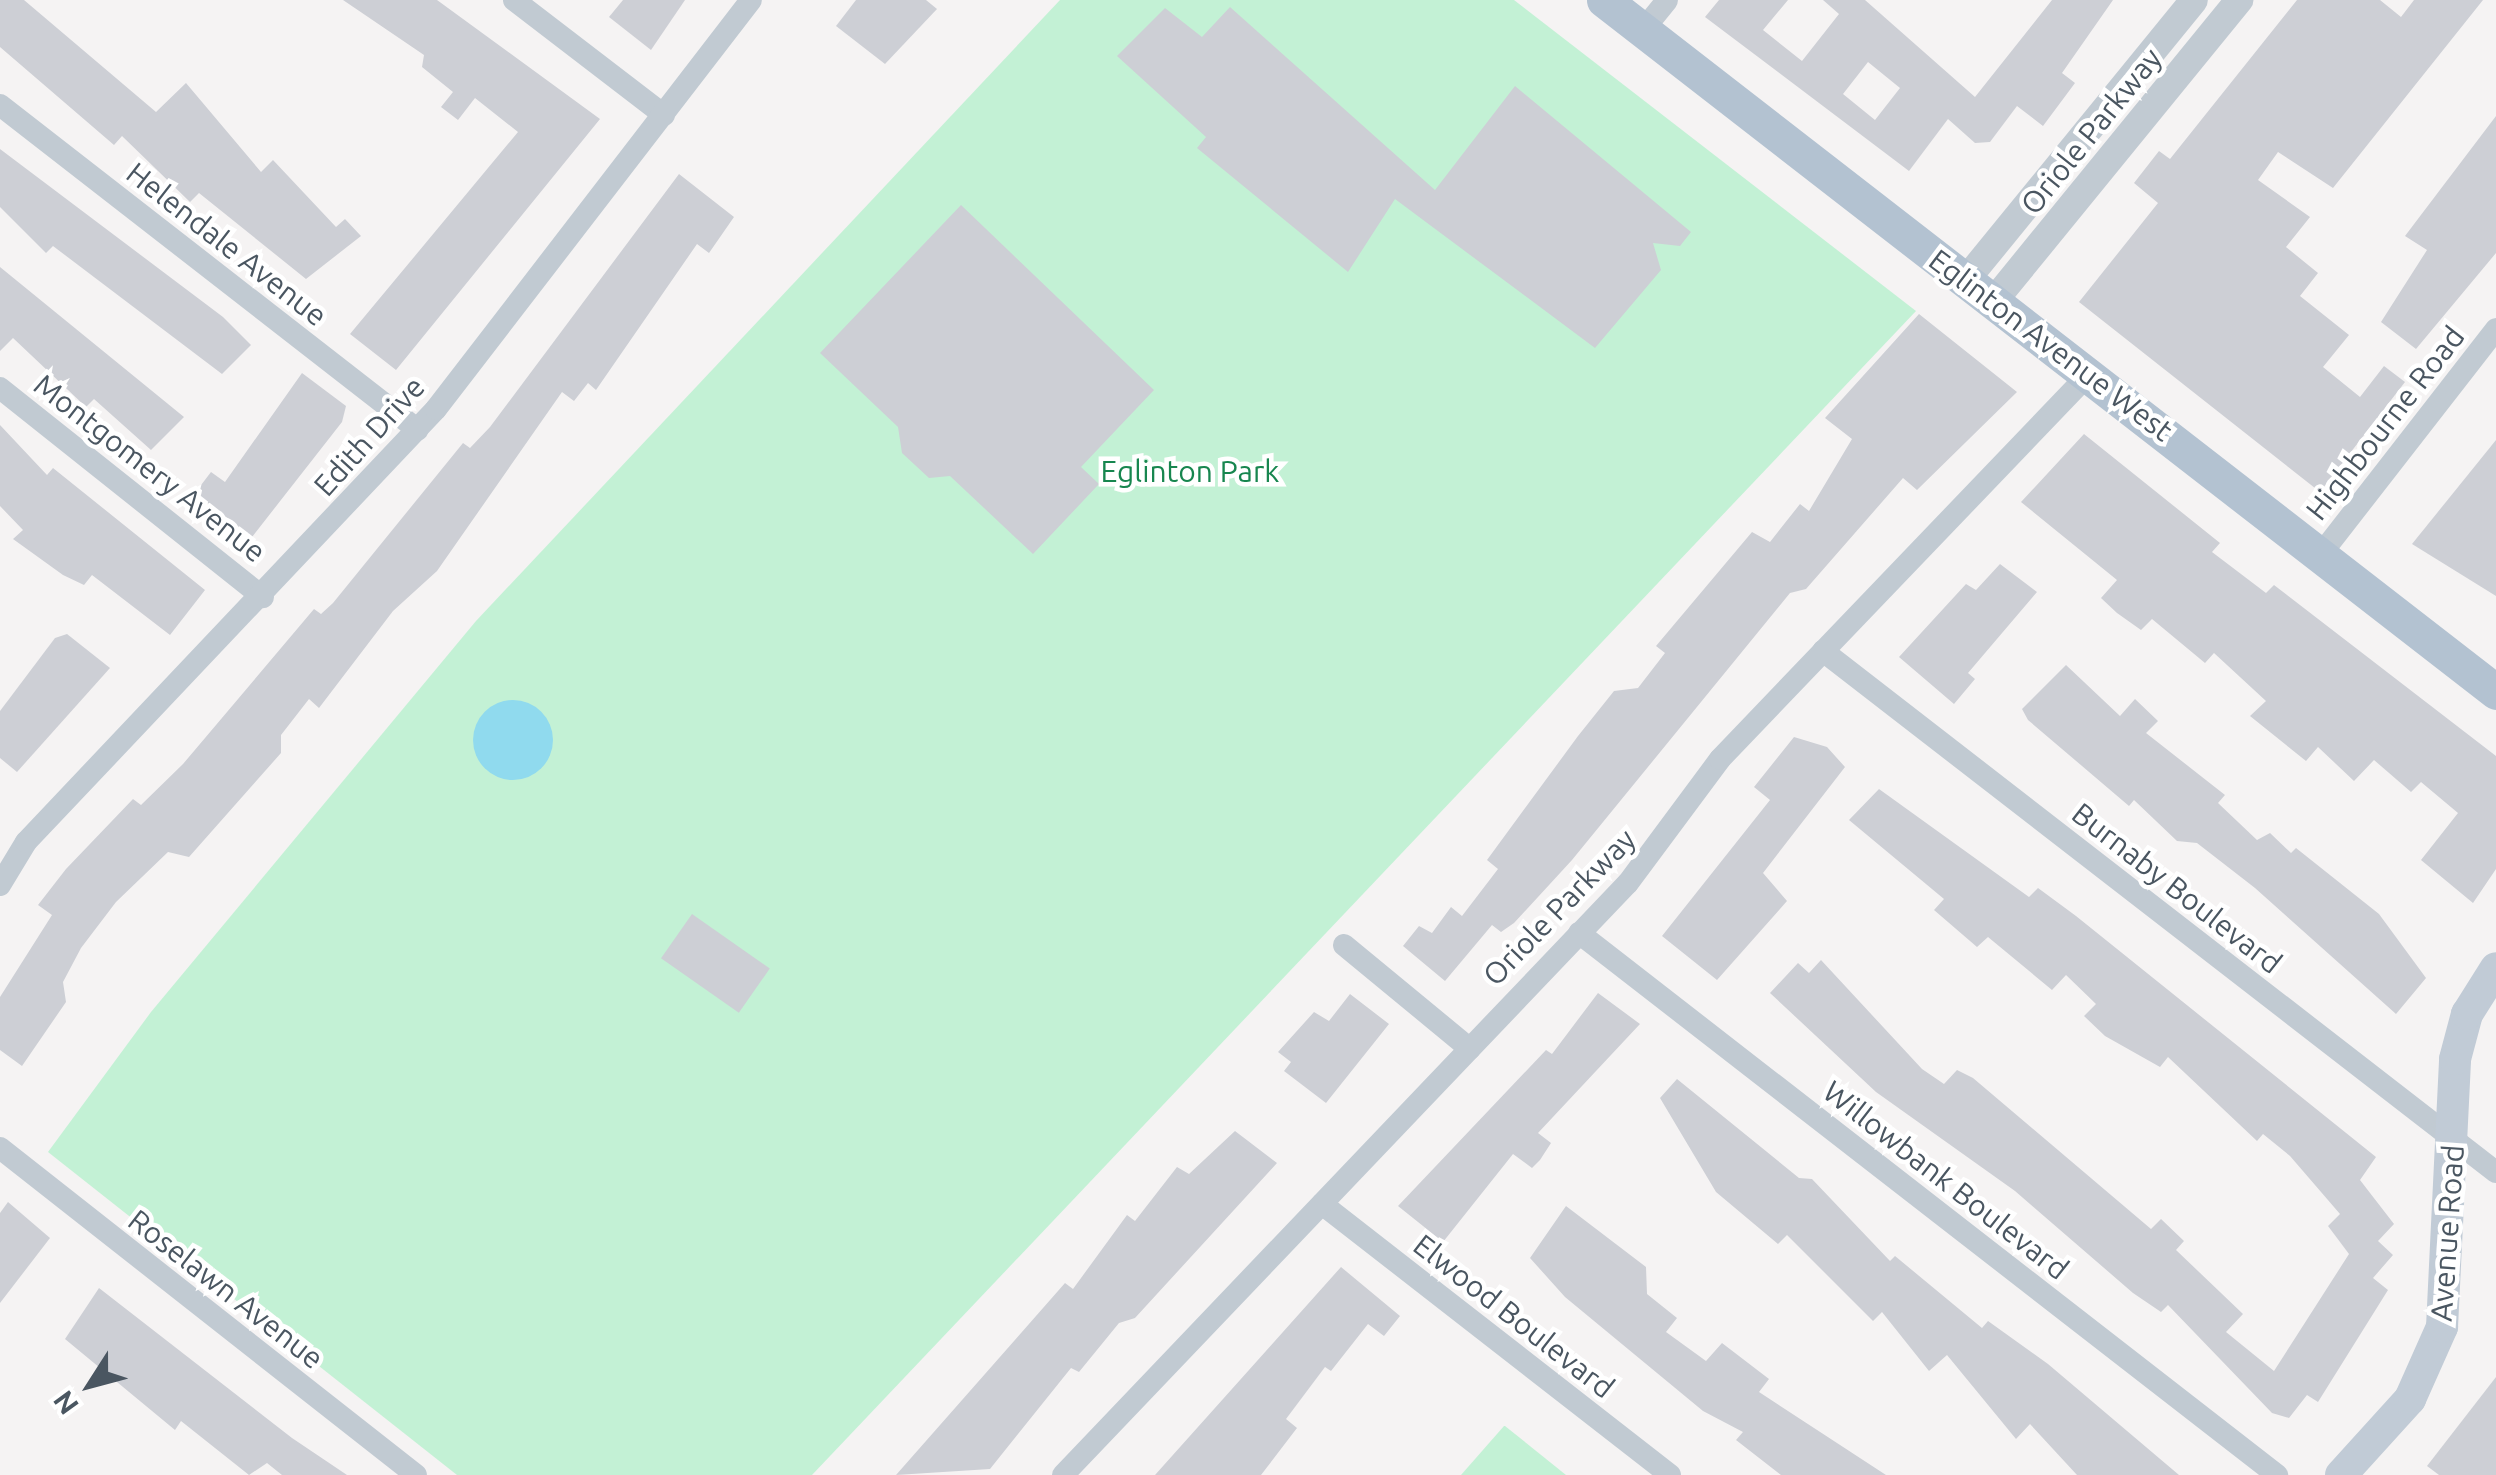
<!DOCTYPE html>
<style>
body{margin:0}
#map{position:relative;width:2496px;height:1475px;overflow:hidden;background:#f5f3f3;font-family:Ubuntu,sans-serif}
div>[style]{position:absolute}
[style*='--x']{left:calc(var(--x)*1px);top:calc(var(--y)*1px);width:calc(var(--w)*1px);rotate:calc(var(--a)*1deg)}
.green>*{inset:0;background:#c3f1d5}
.water>*{inset:0;background:#90daee}
.round{border-radius:50%}
.building>*{inset:0;background:#cdcfd5;transform-origin:0 0}
.minor>*{height:22px;margin:-11px;padding:0 11px;transform-origin:11px;border-radius:11px;background:#c1cad2}
.tertiary>*{height:28px;margin:-14px;padding:0 14px;transform-origin:14px;border-radius:14px;background:#c1cad2}
.secondary>*{height:32px;margin:-16px;padding:0 16px;transform-origin:16px;border-radius:16px;background:#c1cbd6}
.primary>*{height:35px;margin:-17.5px;padding:0 17.5px;transform-origin:17.5px;border-radius:17.5px;background:#b3c2d1}
span{translate:-50% -50%;white-space:nowrap;text-align:center;line-height:1.15;-webkit-text-stroke:9px #fff;paint-order:stroke}
.street-label{font-size:30px;color:#4a5661}
.park-label{font-size:30px;color:#17864f}
.north{position:absolute;left:40px;top:1335px;width:100px;height:100px;-webkit-text-stroke:8px #fff;paint-order:stroke;rotate:234deg;font-size:28px;font-weight:700;line-height:40px;text-align:center;color:#4a5661}
.north::after{content:'';display:block;margin:auto;width:35px;height:45px;background:#4a5661;clip-path:polygon(50% 0,100% 100%,50% 72%,0 100%)}
</style>
<div id="map">
<div class="green">
<i style="clip-path:polygon(1060px 0,1514px 0,1916px 311px,812px 1475px,457px 1475px,48px 1152px,151px 1012px,476px 621px)"></i>
<i style="clip-path:polygon(1504px 1426px,1505px 1426px,1566px 1475px,1461px 1475px)"></i>
</div>
<div class="water">
<i class="round" style="left:473px;top:700px;width:80px;height:80px"></i>
</div>
<div class="building">
<i style="clip-path:polygon(0 0,24px 0,156px 112px,186px 83px,261px 172px,273px 160px,336px 227px,345px 219px,361px 236px,306px 279px,199px 193px,190px 202px,122px 136px,114px 145px,0 47px)"></i>
<i style="clip-path:polygon(343px 0,437px 0,600px 119px,396px 370px,350px 334px,518px 132px,475px 98px,458px 120px,441px 107px,453px 92px,422px 67px,424px 55px)"></i>
<i style="clip-path:polygon(623px 0,685px 0,651px 50px,609px 17px)"></i>
<i style="clip-path:polygon(856px 0,926px 0,937px 9px,885px 64px,836px 26px)"></i>
<i style="clip-path:polygon(evenodd,1719px 0,1788px 0,1763px 30px,1802px 61px,1839px 14px,1823px 0,1865px 0,1975px 97px,2052px 0,2113px 0,2062px 73px,2075px 83px,2043px 126px,2017px 106px,1990px 142px,1975px 143px,1948px 119px,1909px 171px,1705px 17px,1719px 0,1868px 62px,1900px 88px,1875px 120px,1843px 94px,1868px 62px)"></i>
<i style="clip-path:polygon(2297px 0,2380px 0,2401px 17px,2414px 0,2483px 0,2333px 188px,2278px 152px,2258px 180px,2310px 217px,2286px 247px,2318px 273px,2300px 296px,2349px 335px,2323px 367px,2360px 397px,2384px 366px,2405px 382px,2320px 492px,2079px 302px,2158px 203px,2134px 183px,2159px 151px,2170px 159px)"></i>
<i style="clip-path:polygon(1230px 7px,1435px 190px,1515px 86px,1691px 232px,1680px 246px,1653px 243px,1661px 270px,1595px 348px,1395px 199px,1348px 272px,1197px 148px,1206px 137px,1117px 56px,1165px 8px,1202px 37px)"></i>
<i style="clip-path:polygon(2496px 116px,2496px 253px,2416px 349px,2381px 322px,2427px 250px,2405px 236px)"></i>
<i style="clip-path:polygon(0 149px,223px 317px,251px 345px,222px 374px,53px 246px,46px 253px,0 207px)"></i>
<i style="clip-path:polygon(679px 174px,734px 217px,709px 253px,697px 244px,596px 390px,588px 383px,574px 401px,562px 392px,437px 571px,393px 611px,319px 708px,309px 699px,281px 735px,281px 753px,189px 857px,168px 852px,116px 902px,81px 948px,63px 982px,66px 1002px,22px 1066px,0 1050px,0 997px,52px 915px,38px 905px,66px 869px,133px 799px,141px 805px,183px 764px,314px 609px,321px 614px,333px 603px,463px 443px,470px 448px,490px 427px)"></i>
<i style="clip-path:polygon(961px 205px,1154px 390px,1081px 467px,1099px 484px,1033px 554px,950px 476px,929px 478px,902px 453px,898px 427px,820px 353px)"></i>
<i style="clip-path:polygon(0 267px,184px 417px,151px 450px,94px 399px,86px 407px,13px 338px,0 351px)"></i>
<i style="clip-path:polygon(1919px 314px,2017px 392px,1917px 490px,1903px 478px,1806px 589px,1790px 593px,1572px 860px,1514px 923px,1501px 932px,1492px 925px,1445px 981px,1403px 946px,1419px 926px,1432px 933px,1451px 907px,1462px 916px,1498px 869px,1487px 860px,1578px 736px,1614px 691px,1638px 688px,1665px 653px,1656px 646px,1752px 532px,1770px 542px,1800px 504px,1809px 511px,1852px 439px,1825px 418px)"></i>
<i style="clip-path:polygon(302px 373px,346px 406px,342px 422px,252px 537px,195px 493px,211px 472px,225px 482px)"></i>
<i style="clip-path:polygon(0 425px,47px 475px,53px 468px,205px 590px,170px 635px,92px 575px,84px 585px,63px 575px,13px 539px,23px 530px,0 506px)"></i>
<i style="clip-path:polygon(2084px 434px,2220px 543px,2212px 552px,2266px 593px,2274px 585px,2496px 756px,2496px 869px,2473px 903px,2421px 860px,2458px 813px,2421px 782px,2411px 792px,2374px 760px,2354px 781px,2318px 747px,2306px 761px,2250px 716px,2266px 701px,2214px 653px,2205px 663px,2152px 619px,2141px 630px,2117px 613px,2101px 598px,2117px 580px,2021px 502px)"></i>
<i style="clip-path:polygon(2496px 440px,2496px 596px,2412px 544px)"></i>
<i style="clip-path:polygon(2000px 564px,2037px 592px,1968px 673px,1975px 679px,1954px 704px,1899px 657px,1966px 584px,1976px 590px)"></i>
<i style="clip-path:polygon(67px 634px,110px 668px,17px 772px,0 758px,0 711px,55px 638px)"></i>
<i style="clip-path:polygon(2066px 665px,2120px 716px,2135px 699px,2158px 721px,2146px 733px,2225px 795px,2218px 803px,2257px 840px,2270px 833px,2291px 853px,2296px 848px,2379px 914px,2426px 978px,2396px 1014px,2255px 888px,2197px 843px,2177px 841px,2134px 800px,2129px 806px,2028px 720px,2022px 709px)"></i>
<i style="clip-path:polygon(1794px 737px,1827px 747px,1845px 767px,1763px 873px,1787px 901px,1717px 980px,1662px 936px,1770px 800px,1754px 787px)"></i>
<i style="clip-path:polygon(1879px 789px,2029px 897px,2038px 888px,2076px 916px,2376px 1157px,2360px 1180px,2394px 1224px,2378px 1241px,2393px 1255px,2373px 1278px,2388px 1290px,2318px 1402px,2307px 1395px,2289px 1418px,2272px 1413px,2168px 1305px,2161px 1312px,2133px 1293px,2015px 1191px,1876px 1092px,1770px 993px,1798px 963px,1809px 973px,1821px 960px,1922px 1069px,1944px 1084px,1957px 1070px,1973px 1078px,2151px 1229px,2161px 1219px,2184px 1241px,2176px 1250px,2243px 1314px,2226px 1332px,2274px 1371px,2349px 1254px,2328px 1226px,2340px 1214px,2290px 1156px,2263px 1134px,2257px 1141px,2168px 1057px,2160px 1067px,2105px 1036px,2084px 1016px,2096px 1004px,2066px 975px,2052px 990px,1988px 937px,1977px 947px,1934px 910px,1944px 899px,1849px 820px)"></i>
<i style="left:692px;top:914px;width:95px;height:54px;rotate:35deg"></i>
<i style="clip-path:polygon(1598px 993px,1640px 1024px,1538px 1133px,1551px 1143px,1540px 1160px,1532px 1168px,1513px 1154px,1443px 1242px,1398px 1206px,1546px 1050px,1552px 1054px)"></i>
<i style="clip-path:polygon(1350px 994px,1389px 1024px,1326px 1103px,1284px 1071px,1291px 1062px,1278px 1052px,1314px 1012px,1329px 1021px)"></i>
<i style="clip-path:polygon(1677px 1079px,1799px 1178px,1812px 1179px,1890px 1261px,1895px 1256px,1982px 1328px,1988px 1321px,2048px 1364px,2179px 1475px,2077px 1475px,2030px 1424px,2016px 1439px,1947px 1355px,1929px 1371px,1882px 1312px,1873px 1321px,1787px 1235px,1778px 1244px,1716px 1192px,1660px 1098px)"></i>
<i style="clip-path:polygon(1235px 1131px,1277px 1163px,1135px 1318px,1119px 1323px,1079px 1372px,1071px 1368px,990px 1469px,896px 1475px,1065px 1283px,1073px 1289px,1127px 1215px,1135px 1221px,1177px 1167px,1189px 1174px)"></i>
<i style="clip-path:polygon(8px 1202px,50px 1238px,0 1303px,0 1213px)"></i>
<i style="clip-path:polygon(1566px 1206px,1646px 1267px,1647px 1294px,1677px 1318px,1666px 1332px,1706px 1361px,1722px 1343px,1769px 1379px,1759px 1392px,1886px 1475px,1781px 1475px,1736px 1440px,1743px 1432px,1703px 1411px,1565px 1297px,1530px 1258px)"></i>
<i style="clip-path:polygon(1341px 1267px,1400px 1316px,1384px 1336px,1368px 1324px,1331px 1371px,1325px 1367px,1286px 1419px,1297px 1428px,1261px 1475px,1155px 1475px)"></i>
<i style="clip-path:polygon(99px 1288px,292px 1438px,347px 1475px,282px 1475px,267px 1463px,249px 1475px,181px 1421px,175px 1430px,65px 1339px)"></i>
<i style="clip-path:polygon(2496px 1377px,2496px 1475px,2439px 1475px,2427px 1466px)"></i>
</div>
<div class="minor">
<i style="--x:514;--y:0;--w:189;--a:37.5"></i>
<i style="--x:1643;--y:30;--w:38;--a:-51"></i>
<i style="--x:0;--y:105;--w:529;--a:37.87"></i>
<i style="--x:0;--y:388;--w:336;--a:38.5"></i>
<i style="--x:2321;--y:554;--w:285;--a:-52.1"></i>
<i style="--x:1823;--y:651;--w:851;--a:37.75"></i>
<i style="--x:0;--y:885;--w:50;--a:-58.8"></i>
<i style="--x:26;--y:842;--w:596;--a:-46.56"></i>
<i style="--x:436;--y:409;--w:516;--a:-52.4"></i>
<i style="--x:1579;--y:933;--w:884;--a:37.83"></i>
<i style="--x:1344;--y:945;--w:163;--a:39.5"></i>
<i style="--x:0;--y:1148;--w:529;--a:38.17"></i>
<i style="--x:1322;--y:1204;--w:441;--a:37.9"></i>
<i style="--x:1063;--y:1475;--w:818;--a:-46.34"></i>
<i style="--x:1628;--y:883;--w:154;--a:-53.4"></i>
<i style="--x:1720;--y:759;--w:533;--a:-46.22"></i>
</div>
<div class="tertiary">
<i style="--x:1965;--y:281;--w:362;--a:-50.8"></i>
<i style="--x:1993;--y:302;--w:390;--a:-50.8"></i>
</div>
<div class="secondary">
<i style="--x:2341;--y:1475;--w:103;--a:-47.8"></i>
<i style="--x:2410;--y:1399;--w:79;--a:-66"></i>
<i style="--x:2442;--y:1327;--w:268;--a:-87.2"></i>
<i style="--x:2455;--y:1059;--w:47;--a:-75.1"></i>
<i style="--x:2467;--y:1014;--w:54;--a:-57.8"></i>
</div>
<div class="primary">
<i style="--x:1604;--y:0;--w:1129;--a:37.8"></i>
</div>
<div class="street-label">
<span style="left:2091px;top:131px;rotate:-51deg">Oriole Parkway</span>
<span style="left:227px;top:244px;rotate:38deg">Helendale Avenue</span>
<span style="left:2051px;top:345px;rotate:37deg">Eglinton Avenue West</span>
<span style="left:2385px;top:423px;rotate:-52deg">Highbourne Road</span>
<span style="left:369px;top:436px;rotate:-48deg">Edith Drive</span>
<span style="left:150px;top:468px;rotate:38deg">Montgomery Avenue</span>
<span style="left:2177px;top:888px;rotate:38deg">Burnaby Boulevard</span>
<span style="left:1559px;top:907px;rotate:-46deg">Oriole Parkway</span>
<span style="left:1946px;top:1180px;rotate:38deg">Willowbank Boulevard</span>
<span style="left:2447px;top:1233px;rotate:-86deg">Avenue Road</span>
<span style="left:226px;top:1289px;rotate:38deg">Roselawn Avenue</span>
<span style="left:1514px;top:1316px;rotate:38deg">Elwood Boulevard</span>
</div>
<div class="park-label">
<span style="left:1190px;top:471px">Eglinton Park</span>
</div>
<div class="north">N</div>
</div>
